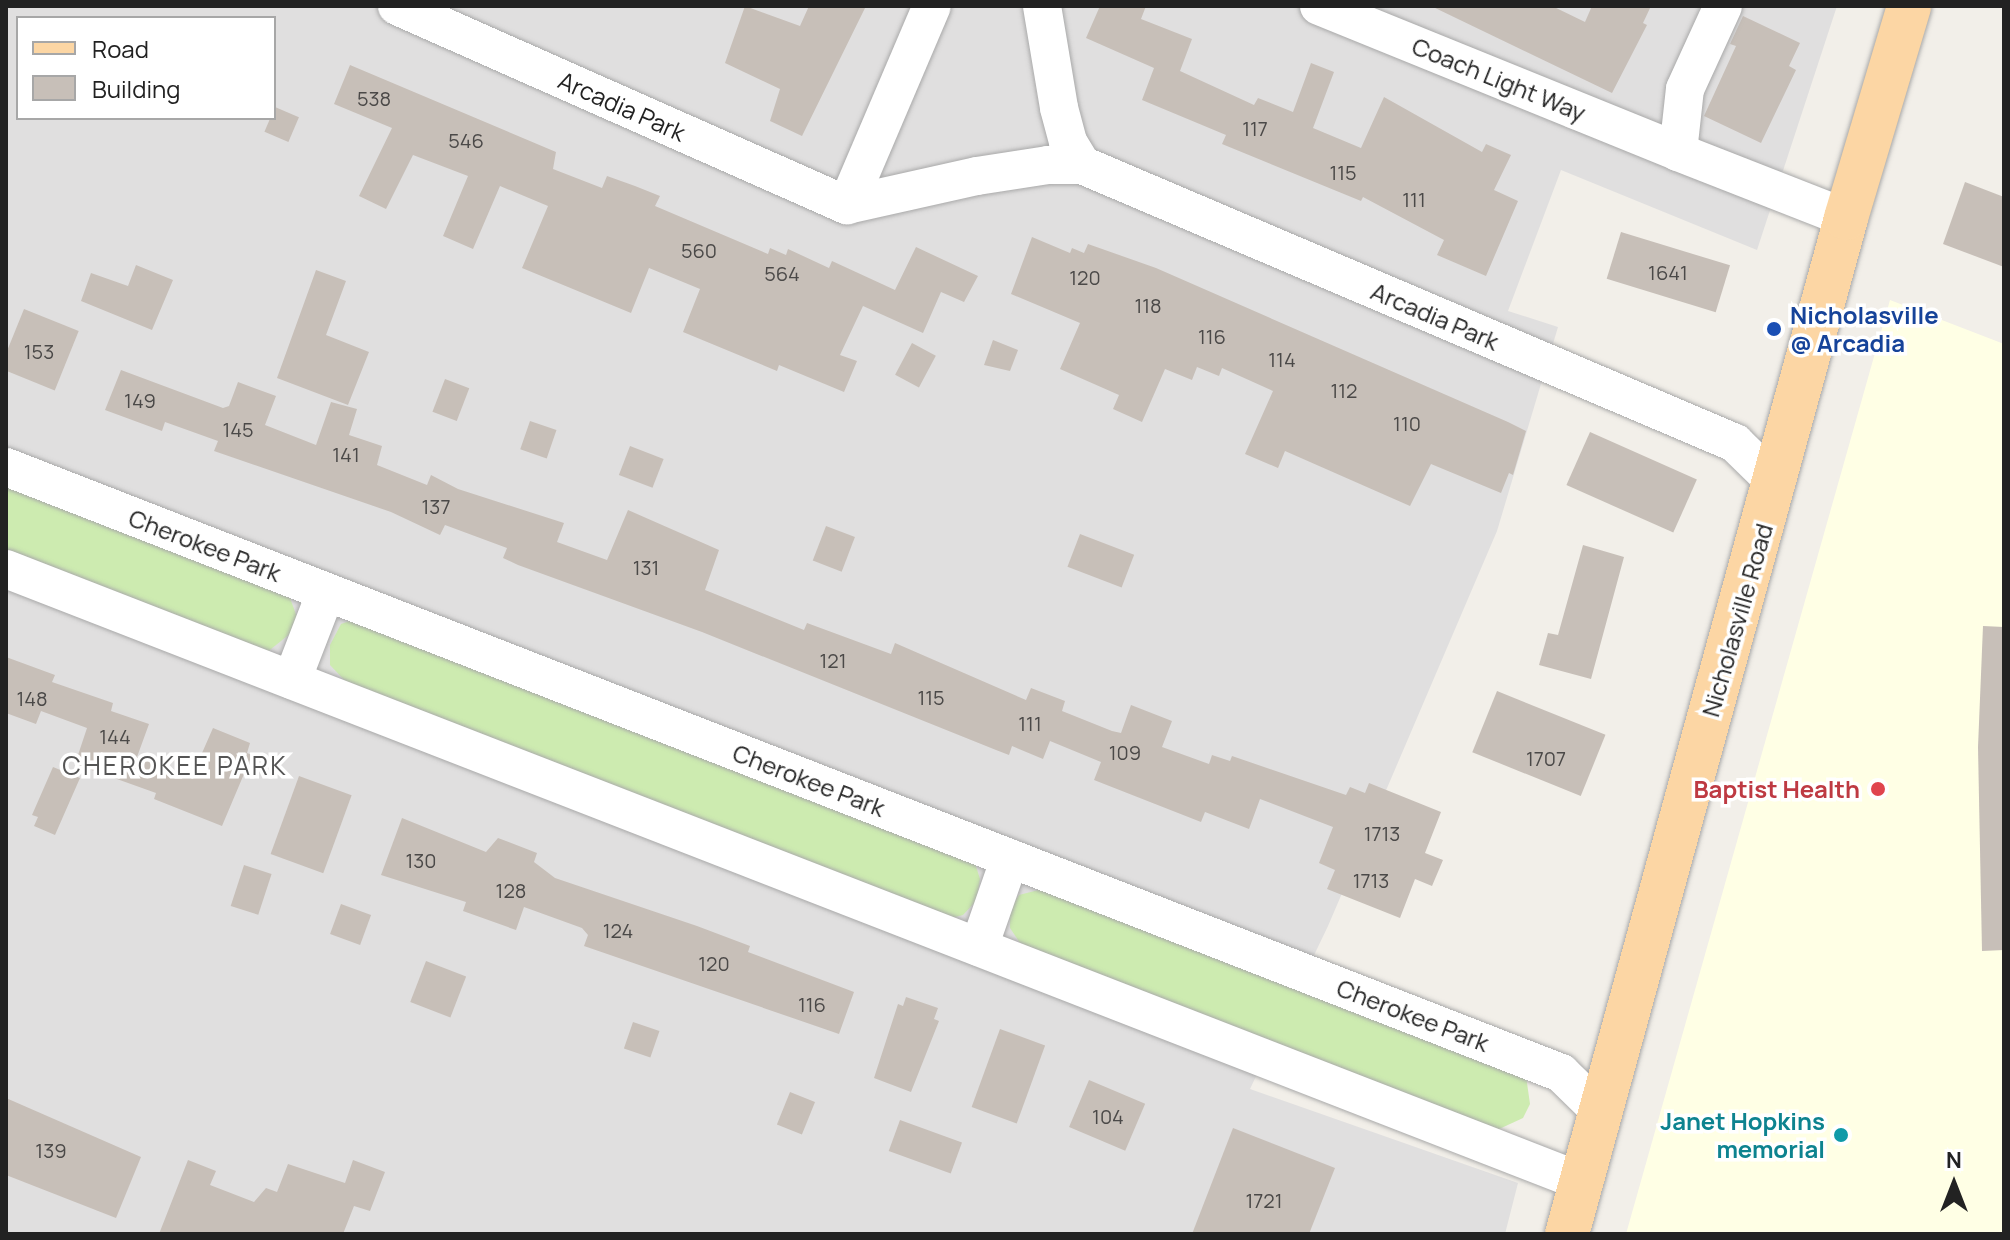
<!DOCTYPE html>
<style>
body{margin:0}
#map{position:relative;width:2010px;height:1240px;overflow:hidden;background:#f2efe9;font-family:Manrope,sans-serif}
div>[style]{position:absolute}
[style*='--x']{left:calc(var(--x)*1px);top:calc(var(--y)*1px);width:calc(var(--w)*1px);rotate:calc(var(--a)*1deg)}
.residential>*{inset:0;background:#e0dfdf}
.education>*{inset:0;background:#ffffe5}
.grass>*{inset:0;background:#cdebb0}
.building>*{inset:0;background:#c7bfb8;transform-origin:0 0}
.roads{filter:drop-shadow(0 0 2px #a9a9a9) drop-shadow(0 0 2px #a9a9a9)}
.street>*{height:38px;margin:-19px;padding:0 19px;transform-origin:19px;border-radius:19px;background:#fff}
.primary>*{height:44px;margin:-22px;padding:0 22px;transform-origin:22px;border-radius:22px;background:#fcd6a4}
.dots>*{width:22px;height:22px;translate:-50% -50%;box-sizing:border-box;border:4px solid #fff;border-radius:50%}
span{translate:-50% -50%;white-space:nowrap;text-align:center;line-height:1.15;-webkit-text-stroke:7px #fff;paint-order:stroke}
.number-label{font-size:20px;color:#4b4948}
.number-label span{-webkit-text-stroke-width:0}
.street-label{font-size:24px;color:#222}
.transit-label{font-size:24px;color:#164399;font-weight:700}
.left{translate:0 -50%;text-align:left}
.health-label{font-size:24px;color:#be3a42;font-weight:700}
.right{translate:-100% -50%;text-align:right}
.culture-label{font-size:24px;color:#0d838f;font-weight:700}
.neighbourhood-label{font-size:26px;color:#555;letter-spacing:2px}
.frame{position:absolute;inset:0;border:8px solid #222;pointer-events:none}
.legend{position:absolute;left:16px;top:16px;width:260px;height:104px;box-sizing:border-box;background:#fff;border:2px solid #a7a7a7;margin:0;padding:10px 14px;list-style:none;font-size:24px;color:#222}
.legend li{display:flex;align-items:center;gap:16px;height:40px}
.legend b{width:40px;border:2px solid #a7a7a7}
.north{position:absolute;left:1914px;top:1144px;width:80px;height:80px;-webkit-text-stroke:6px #fff;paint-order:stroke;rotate:0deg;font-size:22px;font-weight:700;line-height:32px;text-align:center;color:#222}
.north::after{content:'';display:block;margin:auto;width:28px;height:36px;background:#222;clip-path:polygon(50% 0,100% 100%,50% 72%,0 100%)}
</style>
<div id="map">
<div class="residential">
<i style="clip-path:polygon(evenodd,6px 6px,1837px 6px,1757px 250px,1561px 170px,1508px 311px,1558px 327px,1497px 531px,1328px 926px,1250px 1089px,1518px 1183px,1505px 1234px,6px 1234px,6px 6px,18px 18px,274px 18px,274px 118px,18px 118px,18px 18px)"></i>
</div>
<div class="education">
<i style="clip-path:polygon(1890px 300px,2004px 344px,2004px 1234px,1626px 1234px)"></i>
</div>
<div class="grass">
<i style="clip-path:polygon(6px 484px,290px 598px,297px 617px,291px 633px,266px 653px,6px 555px)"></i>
<i style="clip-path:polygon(352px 620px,974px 860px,980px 879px,977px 900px,963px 915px,948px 919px,347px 683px,330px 665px,330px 645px,341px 624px)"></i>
<i style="clip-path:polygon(1050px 887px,1526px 1076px,1530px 1104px,1523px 1118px,1497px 1130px,1022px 946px,1010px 928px,1010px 909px,1019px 895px)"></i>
</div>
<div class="building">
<i style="clip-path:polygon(745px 6px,800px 26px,809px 6px,866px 6px,802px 136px,770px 121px,780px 89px,725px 63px)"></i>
<i style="clip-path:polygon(1100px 6px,1146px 6px,1141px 19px,1192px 39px,1180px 71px,1254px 105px,1258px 98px,1293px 112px,1311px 63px,1334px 72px,1313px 128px,1361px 148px,1384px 97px,1482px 152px,1486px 144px,1511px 155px,1494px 190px,1518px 201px,1486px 276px,1437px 255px,1444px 240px,1363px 197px,1361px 201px,1222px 144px,1226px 135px,1142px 100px,1154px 68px,1086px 38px)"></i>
<i style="clip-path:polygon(1431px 6px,1552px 6px,1585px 22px,1592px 6px,1651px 6px,1643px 23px,1647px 25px,1612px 93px)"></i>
<i style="clip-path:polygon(1743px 16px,1800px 43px,1789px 66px,1796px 70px,1761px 143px,1704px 116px,1736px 46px,1730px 44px)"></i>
<i style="clip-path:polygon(350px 65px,556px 152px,553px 169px,602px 188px,607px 176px,635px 186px,660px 196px,655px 206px,768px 254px,770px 248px,786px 255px,788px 249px,829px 268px,832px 261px,895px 290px,916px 247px,978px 276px,964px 302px,941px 292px,923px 333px,863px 306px,840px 355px,857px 361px,844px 392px,779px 365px,777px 371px,683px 332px,700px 289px,649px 268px,631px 313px,522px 268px,548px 206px,500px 186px,473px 249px,443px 236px,468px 176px,413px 155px,386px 209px,359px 196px,392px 128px,334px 104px)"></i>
<i style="left:275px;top:107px;width:26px;height:27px;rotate:23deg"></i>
<i style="clip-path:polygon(1965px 182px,2004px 197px,2004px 267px,1943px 244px)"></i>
<i style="left:1621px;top:232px;width:114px;height:49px;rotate:17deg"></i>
<i style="clip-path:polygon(1032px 237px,1070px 253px,1072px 248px,1084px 253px,1088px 244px,1156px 268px,1508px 422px,1526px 431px,1513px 475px,1509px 473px,1501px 493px,1431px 464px,1410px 506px,1285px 451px,1278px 468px,1245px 454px,1273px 391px,1222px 368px,1219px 376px,1197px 367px,1192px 380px,1165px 369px,1142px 422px,1113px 409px,1119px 395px,1060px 369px,1080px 323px,1011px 294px)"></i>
<i style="clip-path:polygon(136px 265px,173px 280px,152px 330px,81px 301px,91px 273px,128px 286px)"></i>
<i style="clip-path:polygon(316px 270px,346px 281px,326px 335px,369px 352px,348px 405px,277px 378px)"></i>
<i style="left:24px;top:309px;width:59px;height:64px;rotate:22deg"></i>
<i style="clip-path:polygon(993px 340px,1018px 350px,1010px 371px,984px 365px)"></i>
<i style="left:912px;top:343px;width:27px;height:36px;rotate:28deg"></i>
<i style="clip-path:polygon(121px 370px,223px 408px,229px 406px,238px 382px,276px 396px,265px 425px,316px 445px,331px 402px,357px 409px,349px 435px,382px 446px,377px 465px,427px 485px,431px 475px,458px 489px,564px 523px,557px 542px,607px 560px,628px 510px,719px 550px,705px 590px,804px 630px,807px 623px,891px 654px,895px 643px,1026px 700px,1031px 688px,1065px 701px,1062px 711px,1112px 731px,1121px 733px,1131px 705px,1172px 721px,1162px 747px,1209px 764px,1212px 755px,1230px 761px,1232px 756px,1346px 795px,1350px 787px,1365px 793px,1369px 783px,1441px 812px,1425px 853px,1443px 860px,1432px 886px,1415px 879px,1400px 918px,1327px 889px,1335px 870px,1319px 863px,1333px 827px,1260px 799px,1249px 829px,1205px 812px,1201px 822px,1094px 780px,1101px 762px,1050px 741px,1043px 759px,1012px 746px,1009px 755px,996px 750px,702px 632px,518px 565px,503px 558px,507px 548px,445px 525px,440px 535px,391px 512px,214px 451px,218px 441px,165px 422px,162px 431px,105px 410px)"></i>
<i style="left:445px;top:379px;width:26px;height:35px;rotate:21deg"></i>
<i style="left:530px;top:421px;width:28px;height:30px;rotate:19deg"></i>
<i style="left:1590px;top:432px;width:117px;height:58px;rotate:24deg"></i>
<i style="left:630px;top:446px;width:36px;height:31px;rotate:21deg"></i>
<i style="left:826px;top:526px;width:31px;height:37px;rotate:21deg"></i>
<i style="left:1080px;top:534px;width:58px;height:35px;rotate:21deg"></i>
<i style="clip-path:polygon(1583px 545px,1624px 557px,1591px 679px,1539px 665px,1548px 633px,1558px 635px)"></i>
<i style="clip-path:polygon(1983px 626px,2004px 627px,2004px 950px,1982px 951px,1978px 747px)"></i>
<i style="clip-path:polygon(6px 657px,55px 675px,52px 682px,113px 703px,111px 711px,149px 724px,137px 757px,191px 778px,213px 728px,250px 743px,247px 753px,252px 755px,222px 826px,154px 799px,156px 793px,75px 764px,87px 728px,41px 711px,36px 724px,6px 713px)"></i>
<i style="left:1497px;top:691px;width:117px;height:66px;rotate:22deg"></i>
<i style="clip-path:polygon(53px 767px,80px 778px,55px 835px,34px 826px,38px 817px,32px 815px)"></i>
<i style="left:299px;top:776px;width:56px;height:83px;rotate:20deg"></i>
<i style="clip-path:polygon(402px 818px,486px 852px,498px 838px,537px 853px,534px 862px,555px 878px,697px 926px,750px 946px,748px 952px,854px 992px,839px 1034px,584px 946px,588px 935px,582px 928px,524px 907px,516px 930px,463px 911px,466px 902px,381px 875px)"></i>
<i style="left:244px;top:865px;width:29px;height:43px;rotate:18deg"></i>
<i style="left:341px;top:904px;width:32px;height:32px;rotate:20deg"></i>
<i style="left:426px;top:961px;width:43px;height:44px;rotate:21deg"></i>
<i style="clip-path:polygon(906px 997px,938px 1008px,934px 1019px,939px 1021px,911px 1092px,874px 1078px,898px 1004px,903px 1006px)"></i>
<i style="left:633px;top:1022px;width:28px;height:28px;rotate:19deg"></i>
<i style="left:1000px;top:1029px;width:48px;height:83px;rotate:20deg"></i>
<i style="left:1089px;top:1080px;width:61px;height:51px;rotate:23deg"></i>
<i style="left:790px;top:1092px;width:27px;height:35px;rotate:22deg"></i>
<i style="clip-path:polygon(6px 1098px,141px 1157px,116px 1218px,6px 1175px)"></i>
<i style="left:900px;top:1120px;width:66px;height:33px;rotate:20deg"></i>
<i style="clip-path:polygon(1233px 1128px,1335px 1168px,1309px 1234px,1192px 1234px)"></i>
<i style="clip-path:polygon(188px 1160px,216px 1171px,210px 1185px,254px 1202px,266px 1188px,277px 1192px,288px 1164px,345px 1183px,353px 1160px,385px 1172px,370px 1211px,354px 1206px,343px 1234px,159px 1234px)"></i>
</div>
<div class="roads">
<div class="street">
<i style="--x:397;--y:6;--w:492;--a:23.9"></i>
<i style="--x:847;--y:205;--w:133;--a:-12.6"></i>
<i style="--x:977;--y:176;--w:72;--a:-8.8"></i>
<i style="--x:1048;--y:165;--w:34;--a:0"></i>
<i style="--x:1082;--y:165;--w:710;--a:23.06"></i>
<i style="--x:1735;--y:443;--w:57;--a:44.3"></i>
<i style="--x:1042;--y:6;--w:103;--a:80.5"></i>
<i style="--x:1059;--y:108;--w:35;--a:75"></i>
<i style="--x:1068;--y:142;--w:27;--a:59"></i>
<i style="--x:1319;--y:6;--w:388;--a:22.1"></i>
<i style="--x:1678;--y:152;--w:63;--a:-83.7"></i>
<i style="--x:1685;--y:89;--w:91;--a:-65.4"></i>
<i style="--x:1678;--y:152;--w:180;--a:21.4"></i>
<i style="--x:847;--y:205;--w:216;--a:-66.9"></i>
<i style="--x:6;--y:467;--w:1669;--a:21.29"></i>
<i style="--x:1561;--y:1073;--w:54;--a:44.3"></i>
<i style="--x:6;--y:569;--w:1689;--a:21.25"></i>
<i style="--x:292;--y:680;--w:94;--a:-68.9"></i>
<i style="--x:979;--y:947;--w:94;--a:-70.8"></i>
</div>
<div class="primary">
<i style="--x:1567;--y:1234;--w:1054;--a:-74.64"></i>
<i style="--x:1846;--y:218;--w:221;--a:-73.4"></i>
</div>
</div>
<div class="dots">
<i style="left:1774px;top:329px;background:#1a4fb4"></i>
<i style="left:1878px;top:789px;background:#e0444e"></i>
<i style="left:1841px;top:1135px;background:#0f9aa8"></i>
</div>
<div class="number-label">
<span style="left:374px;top:98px">538</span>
<span style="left:1255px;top:128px">117</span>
<span style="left:466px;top:140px">546</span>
<span style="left:1343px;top:172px">115</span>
<span style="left:1414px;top:199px">111</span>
<span style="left:699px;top:250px">560</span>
<span style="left:1668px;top:272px">1641</span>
<span style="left:782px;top:273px">564</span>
<span style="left:1085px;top:277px">120</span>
<span style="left:1148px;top:305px">118</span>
<span style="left:1212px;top:336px">116</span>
<span style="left:39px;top:351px">153</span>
<span style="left:1282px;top:359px">114</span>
<span style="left:1344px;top:390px">112</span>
<span style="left:140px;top:400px">149</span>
<span style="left:1407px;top:423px">110</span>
<span style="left:238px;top:429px">145</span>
<span style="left:346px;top:454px">141</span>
<span style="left:436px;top:506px">137</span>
<span style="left:646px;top:567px">131</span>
<span style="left:833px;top:660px">121</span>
<span style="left:931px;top:697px">115</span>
<span style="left:32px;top:698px">148</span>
<span style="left:1030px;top:723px">111</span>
<span style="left:115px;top:736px">144</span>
<span style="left:1125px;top:752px">109</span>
<span style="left:1546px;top:758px">1707</span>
<span style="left:1382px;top:833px">1713</span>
<span style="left:421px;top:860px">130</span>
<span style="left:1371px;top:880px">1713</span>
<span style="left:511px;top:890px">128</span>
<span style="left:618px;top:930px">124</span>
<span style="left:714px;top:963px">120</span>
<span style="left:812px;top:1004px">116</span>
<span style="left:1108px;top:1116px">104</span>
<span style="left:51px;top:1150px">139</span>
<span style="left:1264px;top:1200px">1721</span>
</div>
<div class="street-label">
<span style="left:1499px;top:79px;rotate:22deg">Coach Light Way</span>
<span style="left:622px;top:106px;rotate:24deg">Arcadia Park</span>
<span style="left:1435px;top:316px;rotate:23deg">Arcadia Park</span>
<span style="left:205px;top:545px;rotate:21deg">Cherokee Park</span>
<span style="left:1737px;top:620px;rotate:-74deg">Nicholasville Road</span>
<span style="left:809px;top:780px;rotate:21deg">Cherokee Park</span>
<span style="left:1413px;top:1015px;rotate:21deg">Cherokee Park</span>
</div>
<div class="transit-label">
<span class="left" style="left:1790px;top:329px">Nicholasville<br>@ Arcadia</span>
</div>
<div class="health-label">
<span class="right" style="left:1860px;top:789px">Baptist Health</span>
</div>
<div class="culture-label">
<span class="right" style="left:1825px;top:1135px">Janet Hopkins<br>memorial</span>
</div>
<div class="neighbourhood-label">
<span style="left:175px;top:766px">CHEROKEE PARK</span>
</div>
<div class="frame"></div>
<ul class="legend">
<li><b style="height:10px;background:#fcd6a4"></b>Road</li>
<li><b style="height:22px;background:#c7bfb8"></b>Building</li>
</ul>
<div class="north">N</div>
</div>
